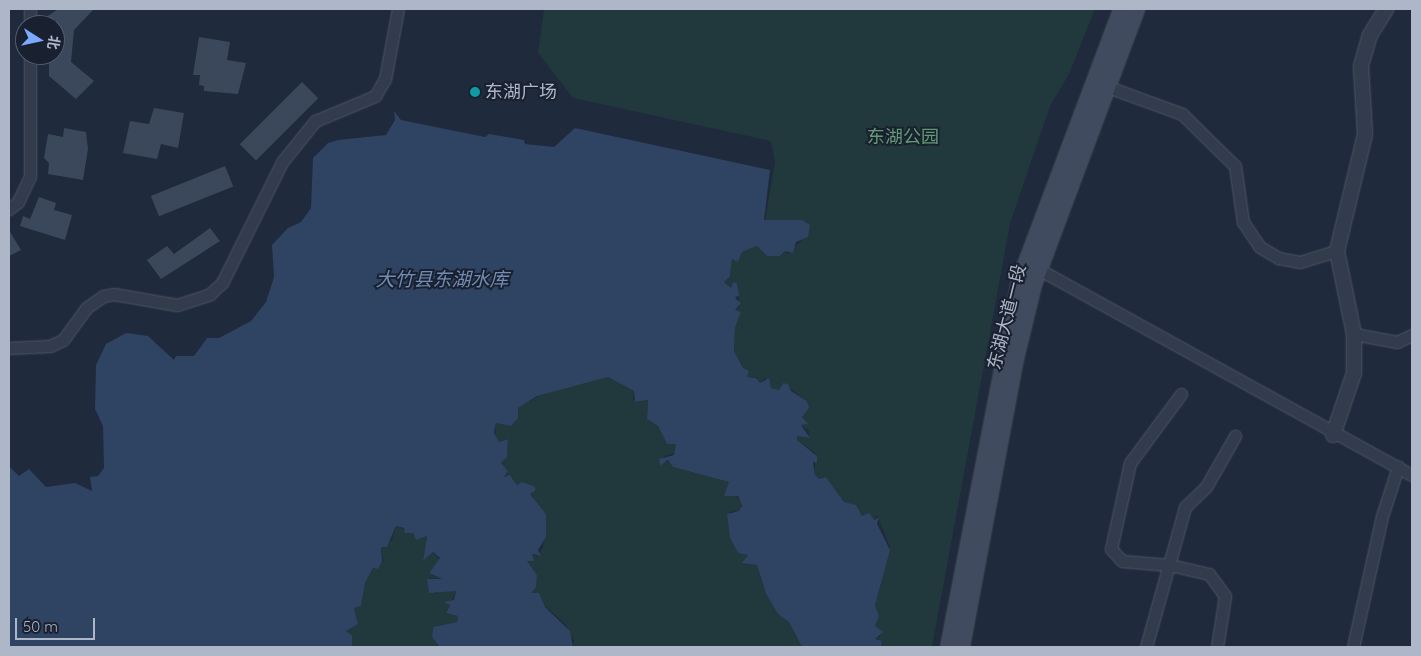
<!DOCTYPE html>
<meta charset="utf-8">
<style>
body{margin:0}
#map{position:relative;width:1421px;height:656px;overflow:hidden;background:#1f2a3c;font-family:Quicksand,"Noto Sans SC",sans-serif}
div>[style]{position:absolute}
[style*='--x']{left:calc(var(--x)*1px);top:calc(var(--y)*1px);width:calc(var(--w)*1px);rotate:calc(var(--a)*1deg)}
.green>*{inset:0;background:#21383d}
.water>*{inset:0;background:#2f4363}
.building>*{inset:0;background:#3b485b;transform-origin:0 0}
.roads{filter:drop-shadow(0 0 1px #4e5766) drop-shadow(0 0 1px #4e5766)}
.minor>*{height:11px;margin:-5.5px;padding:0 5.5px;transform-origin:5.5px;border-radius:5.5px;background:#333c4c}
.tertiary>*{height:14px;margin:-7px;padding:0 7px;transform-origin:7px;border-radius:7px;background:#333c4c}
.secondary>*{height:16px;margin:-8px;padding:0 8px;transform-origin:8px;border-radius:8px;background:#414b5f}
.dots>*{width:14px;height:14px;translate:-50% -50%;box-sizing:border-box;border:2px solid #192130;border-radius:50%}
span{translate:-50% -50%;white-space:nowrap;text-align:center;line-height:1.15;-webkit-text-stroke:4px #192130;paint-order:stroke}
.poi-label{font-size:18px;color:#aeb7c8}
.left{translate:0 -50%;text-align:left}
.park-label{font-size:18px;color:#639b72}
.street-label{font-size:18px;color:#aeb7c8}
.water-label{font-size:19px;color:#738cb3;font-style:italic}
.frame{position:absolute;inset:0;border:10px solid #aeb7c8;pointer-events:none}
.north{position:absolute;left:15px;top:15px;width:50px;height:50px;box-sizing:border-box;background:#192130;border:1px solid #555d6d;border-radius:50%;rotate:100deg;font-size:14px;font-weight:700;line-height:20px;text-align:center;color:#aeb7c8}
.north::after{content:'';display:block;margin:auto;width:18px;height:22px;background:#7ca9ff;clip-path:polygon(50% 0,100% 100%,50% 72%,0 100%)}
.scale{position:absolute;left:15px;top:618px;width:80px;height:22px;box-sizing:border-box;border:2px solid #aeb7c8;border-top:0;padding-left:6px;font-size:15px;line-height:18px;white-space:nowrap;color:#aeb7c8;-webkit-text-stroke:4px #192130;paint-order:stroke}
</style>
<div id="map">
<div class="green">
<i style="clip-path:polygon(544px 9px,1095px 9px,1069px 74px,1050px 106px,1010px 224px,932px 647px,881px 647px,882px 641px,875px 639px,880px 636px,874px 626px,879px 616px,875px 605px,890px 547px,877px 515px,874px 520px,862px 516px,856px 508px,844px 502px,826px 477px,819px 479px,815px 475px,815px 453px,797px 440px,797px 436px,808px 438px,809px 431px,801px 425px,807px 424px,802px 417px,808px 402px,783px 383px,779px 390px,771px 388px,765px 378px,760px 383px,756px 377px,747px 377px,749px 371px,743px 368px,734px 351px,735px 328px,741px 312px,734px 311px,739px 307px,737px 283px,733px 282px,731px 288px,724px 282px,730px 278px,732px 259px,738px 262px,742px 252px,757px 246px,770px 255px,780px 256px,785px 251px,788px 254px,803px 239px,797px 223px,765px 221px,775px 162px,771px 141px,573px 98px,538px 53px)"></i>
<i style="clip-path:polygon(608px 377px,634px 391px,633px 399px,638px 402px,648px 400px,647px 419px,658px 426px,667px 444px,676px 444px,676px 453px,664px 456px,662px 462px,672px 461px,673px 467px,729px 482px,742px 506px,739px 511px,729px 512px,730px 538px,738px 553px,748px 555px,746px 563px,757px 565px,766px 594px,778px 614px,789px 622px,802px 647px,573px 647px,574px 640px,565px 624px,531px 593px,537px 575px,527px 561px,534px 561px,532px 554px,537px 557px,543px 547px,546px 514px,530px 494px,535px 486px,522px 482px,517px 485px,512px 477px,505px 477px,508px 471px,501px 463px,507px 457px,508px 439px,499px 442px,495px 438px,496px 423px,512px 424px,518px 408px,547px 391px)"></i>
<i style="clip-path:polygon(396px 526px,413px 533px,416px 540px,427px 536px,423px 560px,433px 552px,440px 560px,431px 575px,442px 579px,429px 578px,436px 594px,444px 589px,456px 591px,446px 613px,459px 616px,457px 622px,433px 627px,432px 637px,440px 647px,352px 647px,351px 644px,352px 635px,346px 631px,358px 624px,354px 608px,361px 606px,365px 583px,373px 568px,378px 569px,383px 561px,381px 547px,392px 540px)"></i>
</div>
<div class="water">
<i style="clip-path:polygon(394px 111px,401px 120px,485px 137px,489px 134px,524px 140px,525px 144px,554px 147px,575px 128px,770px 170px,764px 220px,802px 220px,810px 225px,808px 237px,796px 242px,793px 253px,785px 251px,780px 256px,767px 256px,757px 246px,742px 252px,738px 262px,732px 259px,730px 277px,724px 282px,731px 288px,733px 282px,737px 283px,739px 295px,735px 298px,741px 303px,735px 310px,741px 312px,735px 328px,734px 351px,743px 368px,749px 371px,747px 377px,756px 378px,760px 383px,769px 378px,771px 388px,779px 390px,783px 383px,788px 384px,791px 391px,807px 401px,809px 408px,802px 417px,808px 424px,801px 425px,810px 438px,797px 436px,797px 440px,817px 456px,817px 463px,813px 462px,815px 475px,819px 479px,826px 477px,844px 502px,856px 505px,862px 516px,869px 513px,874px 520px,879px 517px,877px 524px,890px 550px,875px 605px,879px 616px,875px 626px,883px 632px,875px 639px,882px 641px,881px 647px,802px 647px,789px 622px,778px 614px,766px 594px,757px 565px,742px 563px,748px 555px,738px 553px,730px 538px,727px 514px,739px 511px,742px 506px,738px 496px,724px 496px,729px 482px,673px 467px,668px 460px,660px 466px,659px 459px,674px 455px,676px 444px,667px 444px,658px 426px,647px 419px,648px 400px,635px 402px,634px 391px,608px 377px,537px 396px,518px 408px,518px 418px,511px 426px,496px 423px,494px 433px,499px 442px,508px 439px,507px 457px,501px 463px,508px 471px,504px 477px,510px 475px,517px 485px,522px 482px,534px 486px,536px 490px,530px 494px,546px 514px,546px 537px,538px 550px,541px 556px,532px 554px,534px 561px,527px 561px,537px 575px,536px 587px,531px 593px,539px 593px,545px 607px,570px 631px,573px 647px,440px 647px,432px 637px,433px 627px,457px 622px,458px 616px,446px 613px,450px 605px,444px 602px,454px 600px,456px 591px,429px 593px,427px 579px,442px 579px,429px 573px,440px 558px,433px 552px,423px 561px,427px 536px,416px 540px,413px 533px,405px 533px,404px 528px,396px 526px,387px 547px,381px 547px,382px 562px,378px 569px,373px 568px,365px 583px,361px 606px,354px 608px,358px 624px,346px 631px,352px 635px,352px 647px,9px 647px,9px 466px,19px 476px,29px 469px,46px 487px,75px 483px,92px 491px,90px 477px,98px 476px,104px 468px,103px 426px,95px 409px,96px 365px,106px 344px,126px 333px,148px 336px,174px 360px,176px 356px,194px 356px,207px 338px,219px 338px,251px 321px,266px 302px,274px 277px,272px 245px,288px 228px,301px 222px,311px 208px,313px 158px,328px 143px,338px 140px,386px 135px,395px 120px)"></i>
</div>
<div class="building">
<i style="clip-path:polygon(58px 9px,94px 9px,74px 30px,71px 62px,94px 81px,76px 99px,49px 76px,49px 60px,55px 59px,56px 20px,45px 18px)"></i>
<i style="clip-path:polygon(199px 37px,230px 42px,227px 60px,246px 63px,238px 94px,204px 91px,204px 86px,199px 85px,200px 75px,193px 75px)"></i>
<i style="left:302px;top:82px;width:23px;height:88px;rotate:45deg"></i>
<i style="clip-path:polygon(154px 108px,184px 113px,178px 148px,161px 144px,157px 159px,123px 153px,130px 121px,149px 124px)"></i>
<i style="clip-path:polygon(64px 128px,86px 132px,88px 149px,83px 180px,48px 174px,49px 163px,44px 158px,48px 134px,63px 137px)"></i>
<i style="left:225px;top:166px;width:22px;height:80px;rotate:68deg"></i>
<i style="clip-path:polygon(39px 197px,56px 203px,54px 210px,72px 215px,65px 240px,20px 226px,23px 216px,30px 219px)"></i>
<i style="clip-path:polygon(210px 228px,220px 241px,161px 279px,147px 260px,167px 246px,174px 254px)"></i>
<i style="clip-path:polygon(9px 230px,21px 250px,9px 256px)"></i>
</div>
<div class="roads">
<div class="minor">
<i style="--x:30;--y:25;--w:16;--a:-90"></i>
<i style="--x:1108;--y:87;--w:79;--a:20"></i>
<i style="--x:1182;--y:114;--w:74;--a:44.5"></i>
<i style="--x:1235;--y:166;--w:57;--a:81.9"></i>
<i style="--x:1243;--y:222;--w:30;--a:56"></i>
<i style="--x:1260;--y:247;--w:21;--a:31"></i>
<i style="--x:1278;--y:258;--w:22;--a:10"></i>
<i style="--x:1300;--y:262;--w:39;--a:-17"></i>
<i style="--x:9;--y:209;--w:11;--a:-38"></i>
<i style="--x:18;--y:202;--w:29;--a:-65"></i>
<i style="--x:30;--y:176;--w:121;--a:-90"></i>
<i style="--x:1033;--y:266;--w:433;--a:28.9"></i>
<i style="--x:1354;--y:334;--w:44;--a:10.5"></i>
<i style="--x:1397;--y:342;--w:17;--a:-25"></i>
<i style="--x:9;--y:348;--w:41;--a:-2.8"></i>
<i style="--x:50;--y:346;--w:14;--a:-25"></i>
<i style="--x:63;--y:340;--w:39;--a:-54"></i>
<i style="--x:86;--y:308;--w:21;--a:-35"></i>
<i style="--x:103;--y:296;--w:11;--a:-10"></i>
<i style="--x:114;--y:294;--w:64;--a:9.9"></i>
<i style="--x:177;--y:305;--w:35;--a:-18"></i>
<i style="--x:210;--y:294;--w:16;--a:-43"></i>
<i style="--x:222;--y:283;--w:135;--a:-63.6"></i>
<i style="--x:282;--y:162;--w:53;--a:-51.2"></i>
<i style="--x:315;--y:121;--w:65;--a:-22.6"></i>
<i style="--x:375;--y:96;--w:20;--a:-60"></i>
<i style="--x:385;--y:79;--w:71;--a:-79.5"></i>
<i style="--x:1181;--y:394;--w:86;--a:126.5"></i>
<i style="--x:1130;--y:463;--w:88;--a:102.5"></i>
<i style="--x:1111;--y:549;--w:16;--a:47"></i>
<i style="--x:1122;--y:561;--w:48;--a:4.8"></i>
<i style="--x:1170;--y:565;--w:40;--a:13"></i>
<i style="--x:1209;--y:574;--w:27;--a:54"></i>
<i style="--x:1225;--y:596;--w:52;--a:98.9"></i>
<i style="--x:1146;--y:647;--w:145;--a:-74.4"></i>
<i style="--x:1185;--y:507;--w:29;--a:-44"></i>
<i style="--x:1206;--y:487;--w:59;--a:-60.4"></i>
<i style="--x:1353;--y:647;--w:134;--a:-77.5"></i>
<i style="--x:1382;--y:516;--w:52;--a:-71.9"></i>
</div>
<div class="tertiary">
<i style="--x:1333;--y:435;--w:65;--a:-71.3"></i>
<i style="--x:1354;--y:373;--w:39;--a:-90"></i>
<i style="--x:1354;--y:334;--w:85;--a:-101.6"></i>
<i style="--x:1337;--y:251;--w:120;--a:-76.5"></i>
<i style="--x:1365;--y:134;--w:68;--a:-93.4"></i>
<i style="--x:1361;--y:66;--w:32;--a:-74"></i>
<i style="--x:1370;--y:35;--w:31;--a:-58"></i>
</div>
<div class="secondary">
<i style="--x:949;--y:647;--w:373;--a:-79"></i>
<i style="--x:1020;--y:281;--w:290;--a:-69.4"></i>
<i style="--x:961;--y:647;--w:293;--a:-79.4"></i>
<i style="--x:1015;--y:359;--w:76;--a:-76.3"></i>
<i style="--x:1033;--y:285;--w:295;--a:-69.5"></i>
</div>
</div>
<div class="dots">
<i style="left:475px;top:92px;background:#0f9aa8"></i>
</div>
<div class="poi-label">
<span class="left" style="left:485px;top:92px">东湖广场</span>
</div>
<div class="park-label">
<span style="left:903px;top:137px">东湖公园</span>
</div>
<div class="street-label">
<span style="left:1007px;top:317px;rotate:-76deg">东湖大道一段</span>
</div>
<div class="water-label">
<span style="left:442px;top:280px">大竹县东湖水库</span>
</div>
<div class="frame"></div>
<div class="north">北</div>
<div class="scale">50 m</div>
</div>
